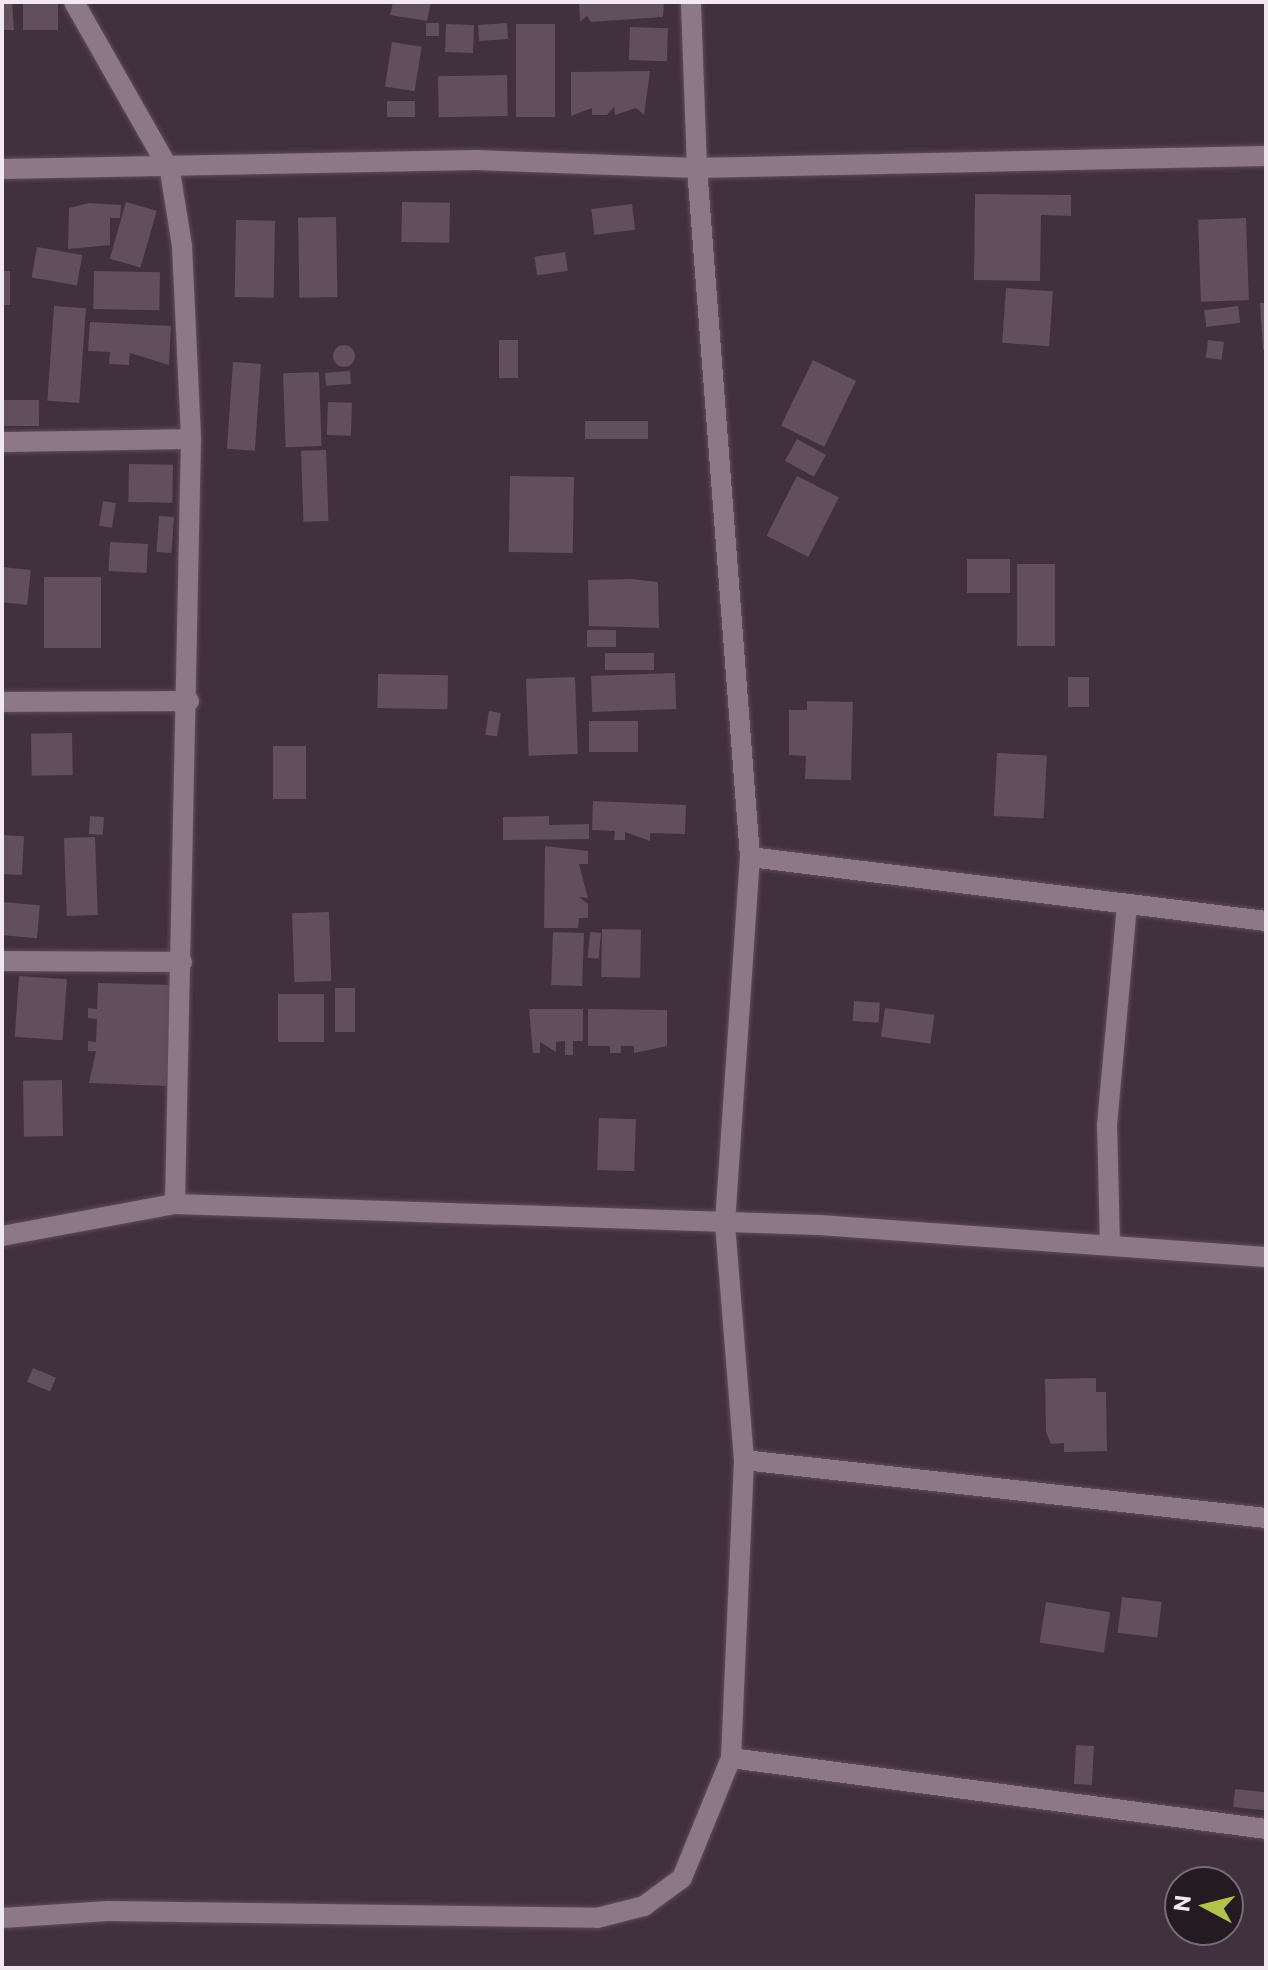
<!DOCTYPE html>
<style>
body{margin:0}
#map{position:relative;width:1268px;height:1970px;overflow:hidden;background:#41303d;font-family:Commissioner,sans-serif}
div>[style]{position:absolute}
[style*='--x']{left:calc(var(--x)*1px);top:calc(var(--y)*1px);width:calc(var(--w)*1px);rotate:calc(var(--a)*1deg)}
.building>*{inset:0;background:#614f5c;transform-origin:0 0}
.round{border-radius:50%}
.roads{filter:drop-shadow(0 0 2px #5c4e59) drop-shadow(0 0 2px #5c4e59)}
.minor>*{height:20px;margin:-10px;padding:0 10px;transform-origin:10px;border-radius:10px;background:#8c7887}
span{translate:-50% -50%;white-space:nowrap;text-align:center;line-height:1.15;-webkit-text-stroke:6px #231b21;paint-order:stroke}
.frame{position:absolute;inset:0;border:4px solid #f3e7f0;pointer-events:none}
.north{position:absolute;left:1164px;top:1866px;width:80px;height:80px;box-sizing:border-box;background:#231b21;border:2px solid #766d74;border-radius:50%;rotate:277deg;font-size:22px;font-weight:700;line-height:32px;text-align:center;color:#f3e7f0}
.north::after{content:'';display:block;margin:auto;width:28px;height:36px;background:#b2c34c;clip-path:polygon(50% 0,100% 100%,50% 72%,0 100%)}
</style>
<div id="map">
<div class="building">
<i style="clip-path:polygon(2px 2px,12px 2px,14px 30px,2px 30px)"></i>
<i style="left:23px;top:2px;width:35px;height:28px"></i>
<i style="clip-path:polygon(393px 2px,431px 2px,427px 21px,390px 15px)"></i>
<i style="clip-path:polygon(579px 2px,664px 2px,663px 17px,591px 22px,587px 16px,580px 22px)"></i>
<i style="left:426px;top:23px;width:13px;height:13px"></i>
<i style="left:507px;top:23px;width:16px;height:29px;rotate:86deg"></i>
<i style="left:446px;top:24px;width:28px;height:28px;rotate:2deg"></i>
<i style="left:516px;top:24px;width:39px;height:93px"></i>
<i style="left:630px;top:27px;width:38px;height:33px;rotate:2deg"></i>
<i style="left:392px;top:42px;width:30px;height:45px;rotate:9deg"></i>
<i style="clip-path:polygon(650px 71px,644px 115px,636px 108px,615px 115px,614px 107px,607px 115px,592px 115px,592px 108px,571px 116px,571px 72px)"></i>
<i style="left:507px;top:75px;width:41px;height:69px;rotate:89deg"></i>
<i style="left:387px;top:101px;width:28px;height:16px"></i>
<i style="clip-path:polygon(975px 194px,1071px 195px,1071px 216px,1041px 215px,1040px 281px,974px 280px)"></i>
<i style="left:126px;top:202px;width:32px;height:59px;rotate:16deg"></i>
<i style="left:402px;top:202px;width:48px;height:40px;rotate:1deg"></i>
<i style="clip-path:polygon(89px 203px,121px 205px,120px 218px,110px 218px,110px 245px,68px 249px,69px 208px)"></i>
<i style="left:632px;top:204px;width:26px;height:41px;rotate:83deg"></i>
<i style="left:336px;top:217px;width:80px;height:38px;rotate:89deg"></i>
<i style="left:1246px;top:218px;width:82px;height:48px;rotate:88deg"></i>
<i style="left:236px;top:220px;width:39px;height:77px;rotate:1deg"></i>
<i style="left:37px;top:247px;width:46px;height:31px;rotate:10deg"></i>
<i style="left:565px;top:252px;width:19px;height:31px;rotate:81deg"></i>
<i style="left:2px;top:271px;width:8px;height:34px"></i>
<i style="left:94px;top:271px;width:66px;height:38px;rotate:1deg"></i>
<i style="left:1006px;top:288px;width:47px;height:55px;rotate:4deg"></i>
<i style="clip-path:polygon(1260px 303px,1266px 303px,1266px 349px,1263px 350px)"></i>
<i style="left:54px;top:306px;width:32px;height:95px;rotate:4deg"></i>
<i style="left:1238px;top:306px;width:17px;height:34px;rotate:83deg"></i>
<i style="clip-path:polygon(90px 322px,171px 326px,169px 365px,130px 353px,129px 365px,109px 364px,110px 352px,88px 351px)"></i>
<i style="left:499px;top:340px;width:19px;height:38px"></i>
<i style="left:1208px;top:340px;width:16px;height:18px;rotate:7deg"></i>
<i class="round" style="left:333px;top:345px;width:22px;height:22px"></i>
<i style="left:813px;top:360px;width:48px;height:73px;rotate:26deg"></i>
<i style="left:233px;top:362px;width:28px;height:87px;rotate:4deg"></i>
<i style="left:350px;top:371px;width:13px;height:25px;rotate:86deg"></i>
<i style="left:319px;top:372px;width:74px;height:36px;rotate:88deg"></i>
<i style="left:2px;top:400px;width:37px;height:26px"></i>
<i style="left:328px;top:402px;width:24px;height:33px;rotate:2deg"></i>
<i style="left:585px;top:421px;width:63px;height:18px"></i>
<i style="left:797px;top:439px;width:33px;height:25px;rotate:29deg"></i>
<i style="left:326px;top:450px;width:71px;height:25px;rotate:88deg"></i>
<i style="left:129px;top:464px;width:44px;height:38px;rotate:1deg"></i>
<i style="left:510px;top:476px;width:64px;height:76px;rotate:1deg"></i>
<i style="left:797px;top:476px;width:47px;height:67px;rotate:27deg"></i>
<i style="left:103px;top:501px;width:13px;height:25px;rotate:9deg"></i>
<i style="left:159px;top:516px;width:15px;height:36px;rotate:4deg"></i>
<i style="left:110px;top:542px;width:38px;height:29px;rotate:3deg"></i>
<i style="left:967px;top:559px;width:43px;height:34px"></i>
<i style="left:1017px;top:564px;width:38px;height:82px"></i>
<i style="left:2px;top:567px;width:29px;height:35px;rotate:6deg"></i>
<i style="left:44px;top:577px;width:57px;height:71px"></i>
<i style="clip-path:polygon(632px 579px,658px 582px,659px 628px,589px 626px,588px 580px)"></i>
<i style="left:587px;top:630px;width:29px;height:17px"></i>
<i style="left:654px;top:653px;width:17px;height:49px;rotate:90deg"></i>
<i style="left:675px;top:673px;width:36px;height:84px;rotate:88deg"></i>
<i style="left:378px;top:674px;width:70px;height:34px;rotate:1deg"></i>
<i style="left:575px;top:677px;width:77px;height:49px;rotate:88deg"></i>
<i style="left:1068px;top:677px;width:21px;height:30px"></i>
<i style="clip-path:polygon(807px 701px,853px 702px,851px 780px,805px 779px,806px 756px,789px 755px,789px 710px,807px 710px)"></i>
<i style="left:489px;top:711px;width:12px;height:24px;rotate:9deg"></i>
<i style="left:638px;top:721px;width:31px;height:49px;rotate:90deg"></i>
<i style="left:72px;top:733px;width:42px;height:41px;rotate:89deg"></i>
<i style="left:273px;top:746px;width:33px;height:53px"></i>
<i style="left:997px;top:753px;width:50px;height:63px;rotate:3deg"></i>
<i style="clip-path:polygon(593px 801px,686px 805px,685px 834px,650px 833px,650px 841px,625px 832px,625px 840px,614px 840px,615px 831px,592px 830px)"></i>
<i style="left:90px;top:816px;width:14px;height:18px;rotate:4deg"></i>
<i style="clip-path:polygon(549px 816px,549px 825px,589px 824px,589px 839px,503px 840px,503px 817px)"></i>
<i style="left:2px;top:835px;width:22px;height:39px;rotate:3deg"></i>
<i style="left:95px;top:837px;width:78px;height:31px;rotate:88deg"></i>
<i style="clip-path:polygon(545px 846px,588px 851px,588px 864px,579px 864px,588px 898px,579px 897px,588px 904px,588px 918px,579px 918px,578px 928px,544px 928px)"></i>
<i style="left:2px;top:902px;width:38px;height:33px;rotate:5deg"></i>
<i style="left:329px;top:912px;width:69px;height:37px;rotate:88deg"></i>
<i style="left:602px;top:929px;width:39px;height:48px;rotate:1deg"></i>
<i style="left:553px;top:932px;width:31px;height:53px;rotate:2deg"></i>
<i style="left:590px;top:932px;width:11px;height:26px;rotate:5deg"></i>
<i style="left:19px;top:976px;width:48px;height:61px;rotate:4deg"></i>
<i style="clip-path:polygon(98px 983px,171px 985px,167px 1086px,89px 1083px,96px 1051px,88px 1051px,88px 1041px,96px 1042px,97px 1019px,88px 1018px,88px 1008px,97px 1009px)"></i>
<i style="left:335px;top:988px;width:20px;height:44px"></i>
<i style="left:278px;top:994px;width:46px;height:48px"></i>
<i style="left:854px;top:1001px;width:26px;height:20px;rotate:4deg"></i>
<i style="left:885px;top:1008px;width:50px;height:29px;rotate:8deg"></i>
<i style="clip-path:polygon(529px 1009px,583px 1009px,583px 1041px,573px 1041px,573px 1055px,565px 1055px,565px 1041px,556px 1042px,556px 1052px,540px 1042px,540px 1053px,533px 1053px)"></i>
<i style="clip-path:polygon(588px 1009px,667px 1010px,667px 1046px,634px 1053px,634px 1046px,621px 1046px,621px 1053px,610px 1053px,610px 1046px,588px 1046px)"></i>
<i style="left:62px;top:1080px;width:56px;height:39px;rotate:89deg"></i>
<i style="left:599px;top:1118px;width:37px;height:52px;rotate:2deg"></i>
<i style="left:33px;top:1368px;width:25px;height:15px;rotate:23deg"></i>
<i style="clip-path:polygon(1096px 1378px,1096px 1392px,1106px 1392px,1107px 1451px,1064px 1452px,1064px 1443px,1051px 1444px,1046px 1432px,1045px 1379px)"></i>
<i style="left:1122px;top:1597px;width:40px;height:36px;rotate:7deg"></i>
<i style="left:1046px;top:1602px;width:65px;height:41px;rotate:9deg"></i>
<i style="left:1076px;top:1745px;width:18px;height:39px;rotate:3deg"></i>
<i style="left:1235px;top:1789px;width:31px;height:18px;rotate:6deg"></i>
</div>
<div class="roads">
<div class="minor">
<i style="--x:74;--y:2;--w:194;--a:60.4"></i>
<i style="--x:170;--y:171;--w:76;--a:80.9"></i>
<i style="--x:182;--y:246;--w:193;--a:87.3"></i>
<i style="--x:191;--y:439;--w:765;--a:91.2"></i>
<i style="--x:2;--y:169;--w:474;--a:-1.1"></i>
<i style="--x:476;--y:160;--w:221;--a:2.1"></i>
<i style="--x:697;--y:168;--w:569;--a:-1.21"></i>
<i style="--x:2;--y:442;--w:189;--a:-0.9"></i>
<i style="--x:2;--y:702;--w:187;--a:-0.3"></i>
<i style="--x:750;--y:857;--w:520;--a:7.07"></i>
<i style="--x:2;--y:961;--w:180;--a:0.3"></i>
<i style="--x:2;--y:1236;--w:176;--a:-10.5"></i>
<i style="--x:175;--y:1204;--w:644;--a:1.87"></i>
<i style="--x:819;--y:1225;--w:448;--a:4.1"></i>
<i style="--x:1110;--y:1245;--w:120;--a:-91.4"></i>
<i style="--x:1107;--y:1125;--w:221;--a:-84.8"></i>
<i style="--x:744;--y:1460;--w:525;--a:6.34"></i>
<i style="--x:731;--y:1758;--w:540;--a:7.56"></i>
<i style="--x:2;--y:1918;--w:106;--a:-3.8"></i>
<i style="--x:108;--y:1911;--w:489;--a:0.8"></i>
<i style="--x:597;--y:1918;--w:49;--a:-14.3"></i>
<i style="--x:644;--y:1906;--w:47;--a:-36.4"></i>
<i style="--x:682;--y:1878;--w:130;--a:-67.8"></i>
<i style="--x:731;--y:1758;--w:298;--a:-87.5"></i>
<i style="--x:744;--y:1460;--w:238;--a:-94.6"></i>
<i style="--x:725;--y:1223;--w:367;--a:-86.1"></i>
<i style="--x:750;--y:857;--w:691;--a:-94.4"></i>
<i style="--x:697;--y:168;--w:166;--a:-92.1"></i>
</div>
</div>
<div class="frame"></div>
<div class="north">N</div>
</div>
